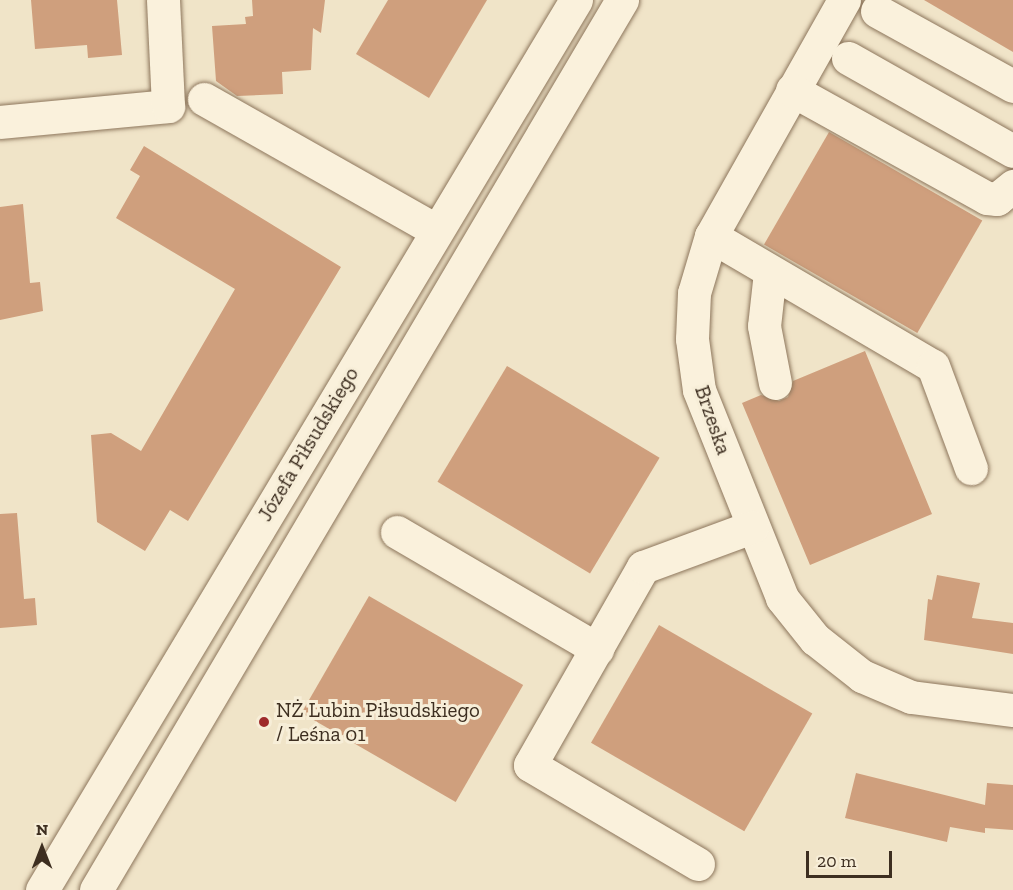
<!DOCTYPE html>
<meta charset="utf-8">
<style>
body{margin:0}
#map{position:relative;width:1013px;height:890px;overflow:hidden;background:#f0e4c8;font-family:"Zilla Slab",serif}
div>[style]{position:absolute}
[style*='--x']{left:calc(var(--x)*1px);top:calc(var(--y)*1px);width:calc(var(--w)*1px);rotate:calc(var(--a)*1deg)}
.building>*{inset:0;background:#cf9f7d;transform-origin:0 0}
.roads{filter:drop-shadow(0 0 2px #8d765c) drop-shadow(0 0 2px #8d765c)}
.minor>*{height:33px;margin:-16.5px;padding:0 16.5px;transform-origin:16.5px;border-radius:16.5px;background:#faf1dc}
.dots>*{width:16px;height:16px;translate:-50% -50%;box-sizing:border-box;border:3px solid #f7eed8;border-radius:50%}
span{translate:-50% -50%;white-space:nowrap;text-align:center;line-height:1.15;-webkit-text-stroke:6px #f7eed8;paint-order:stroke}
.street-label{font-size:21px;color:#3d2e20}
.poi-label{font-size:21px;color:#3d2e20}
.left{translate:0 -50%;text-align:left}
.north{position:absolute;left:12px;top:818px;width:60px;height:60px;-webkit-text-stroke:4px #f7eed8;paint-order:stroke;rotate:0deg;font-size:16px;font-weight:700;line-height:24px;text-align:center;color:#3d2e20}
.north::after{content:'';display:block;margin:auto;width:21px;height:27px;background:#3d2e20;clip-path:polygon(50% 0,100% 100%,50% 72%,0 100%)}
.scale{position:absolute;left:806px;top:851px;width:86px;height:27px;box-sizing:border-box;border:3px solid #3d2e20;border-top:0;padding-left:8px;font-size:18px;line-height:21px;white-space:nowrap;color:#3d2e20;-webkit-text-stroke:4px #f7eed8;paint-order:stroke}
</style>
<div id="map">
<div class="building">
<i style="clip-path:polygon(31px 0,117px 0,122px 55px,88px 58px,87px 45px,35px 49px)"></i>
<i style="clip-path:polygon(252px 0,325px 0,321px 33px,313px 28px,311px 70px,282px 72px,283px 94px,237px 96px,216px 81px,212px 26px,246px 24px,245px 17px,253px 16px)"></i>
<i style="clip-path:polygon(388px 0,487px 0,429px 98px,356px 54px)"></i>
<i style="clip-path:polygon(924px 0,1013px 0,1013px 52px)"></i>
<i style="left:829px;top:132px;width:177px;height:130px;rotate:30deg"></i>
<i style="clip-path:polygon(144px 146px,341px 267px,188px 521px,170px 510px,145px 551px,97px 522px,91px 435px,111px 433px,141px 451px,235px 289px,116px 218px,140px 176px,130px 170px)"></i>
<i style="clip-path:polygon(23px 204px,30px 283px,40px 282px,43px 311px,0 320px,0 207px)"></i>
<i style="clip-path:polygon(865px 351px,932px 514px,810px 565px,742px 403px,761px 395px,779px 401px,788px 397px,793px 381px)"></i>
<i style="left:507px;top:366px;width:178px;height:135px;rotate:31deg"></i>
<i style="clip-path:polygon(17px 513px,24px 599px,35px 598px,37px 625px,0 628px,0 514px)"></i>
<i style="clip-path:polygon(937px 575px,980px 583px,972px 618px,1013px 623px,1013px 654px,924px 640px,928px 599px,932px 600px)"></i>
<i style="left:369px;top:596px;width:178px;height:135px;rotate:30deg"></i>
<i style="left:659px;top:625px;width:177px;height:136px;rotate:30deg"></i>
<i style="clip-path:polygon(856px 773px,985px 805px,987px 783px,1013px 785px,1013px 830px,985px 828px,985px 833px,950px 827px,947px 842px,845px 818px)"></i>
</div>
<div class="roads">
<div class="minor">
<i style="--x:844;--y:0;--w:271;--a:119.4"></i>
<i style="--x:711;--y:236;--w:59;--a:106.6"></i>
<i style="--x:694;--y:293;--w:46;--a:92.5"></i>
<i style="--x:692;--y:339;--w:51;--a:82.2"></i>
<i style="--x:699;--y:390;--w:224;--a:68.2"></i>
<i style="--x:782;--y:598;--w:53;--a:51.2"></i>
<i style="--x:815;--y:639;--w:60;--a:38.2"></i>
<i style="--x:862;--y:676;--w:53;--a:23.2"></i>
<i style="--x:911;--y:697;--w:103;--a:7.3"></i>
<i style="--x:877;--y:11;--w:155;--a:28.9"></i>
<i style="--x:848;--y:58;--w:189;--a:29.4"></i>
<i style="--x:792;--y:90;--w:223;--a:29"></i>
<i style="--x:987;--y:198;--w:10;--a:6"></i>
<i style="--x:997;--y:199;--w:21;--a:-39"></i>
<i style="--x:204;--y:99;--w:266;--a:29.5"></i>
<i style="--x:0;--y:122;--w:169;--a:-5.4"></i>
<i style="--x:168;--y:106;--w:106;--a:-92.7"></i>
<i style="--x:711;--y:236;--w:257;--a:30.4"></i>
<i style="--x:933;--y:366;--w:109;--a:69.6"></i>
<i style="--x:770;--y:272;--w:54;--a:96.3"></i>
<i style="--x:764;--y:326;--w:58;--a:79.1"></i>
<i style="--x:397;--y:532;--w:232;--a:30.3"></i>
<i style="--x:698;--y:864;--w:195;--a:-149.5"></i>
<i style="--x:530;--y:765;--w:228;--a:-60.3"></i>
<i style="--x:643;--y:567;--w:116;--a:-20.2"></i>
<i style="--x:42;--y:890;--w:1038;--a:-59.04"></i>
<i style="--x:96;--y:890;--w:1034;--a:-59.42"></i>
</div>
</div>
<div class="dots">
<i style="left:264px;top:722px;background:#9e2a2b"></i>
</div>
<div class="street-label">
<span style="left:713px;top:420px;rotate:71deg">Brzeska</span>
<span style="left:308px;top:444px;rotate:-59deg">Józefa Piłsudskiego</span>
</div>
<div class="poi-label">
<span class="left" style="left:276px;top:722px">NŻ Lubin Piłsudskiego<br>/ Leśna 01</span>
</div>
<div class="north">N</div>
<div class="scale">20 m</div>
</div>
